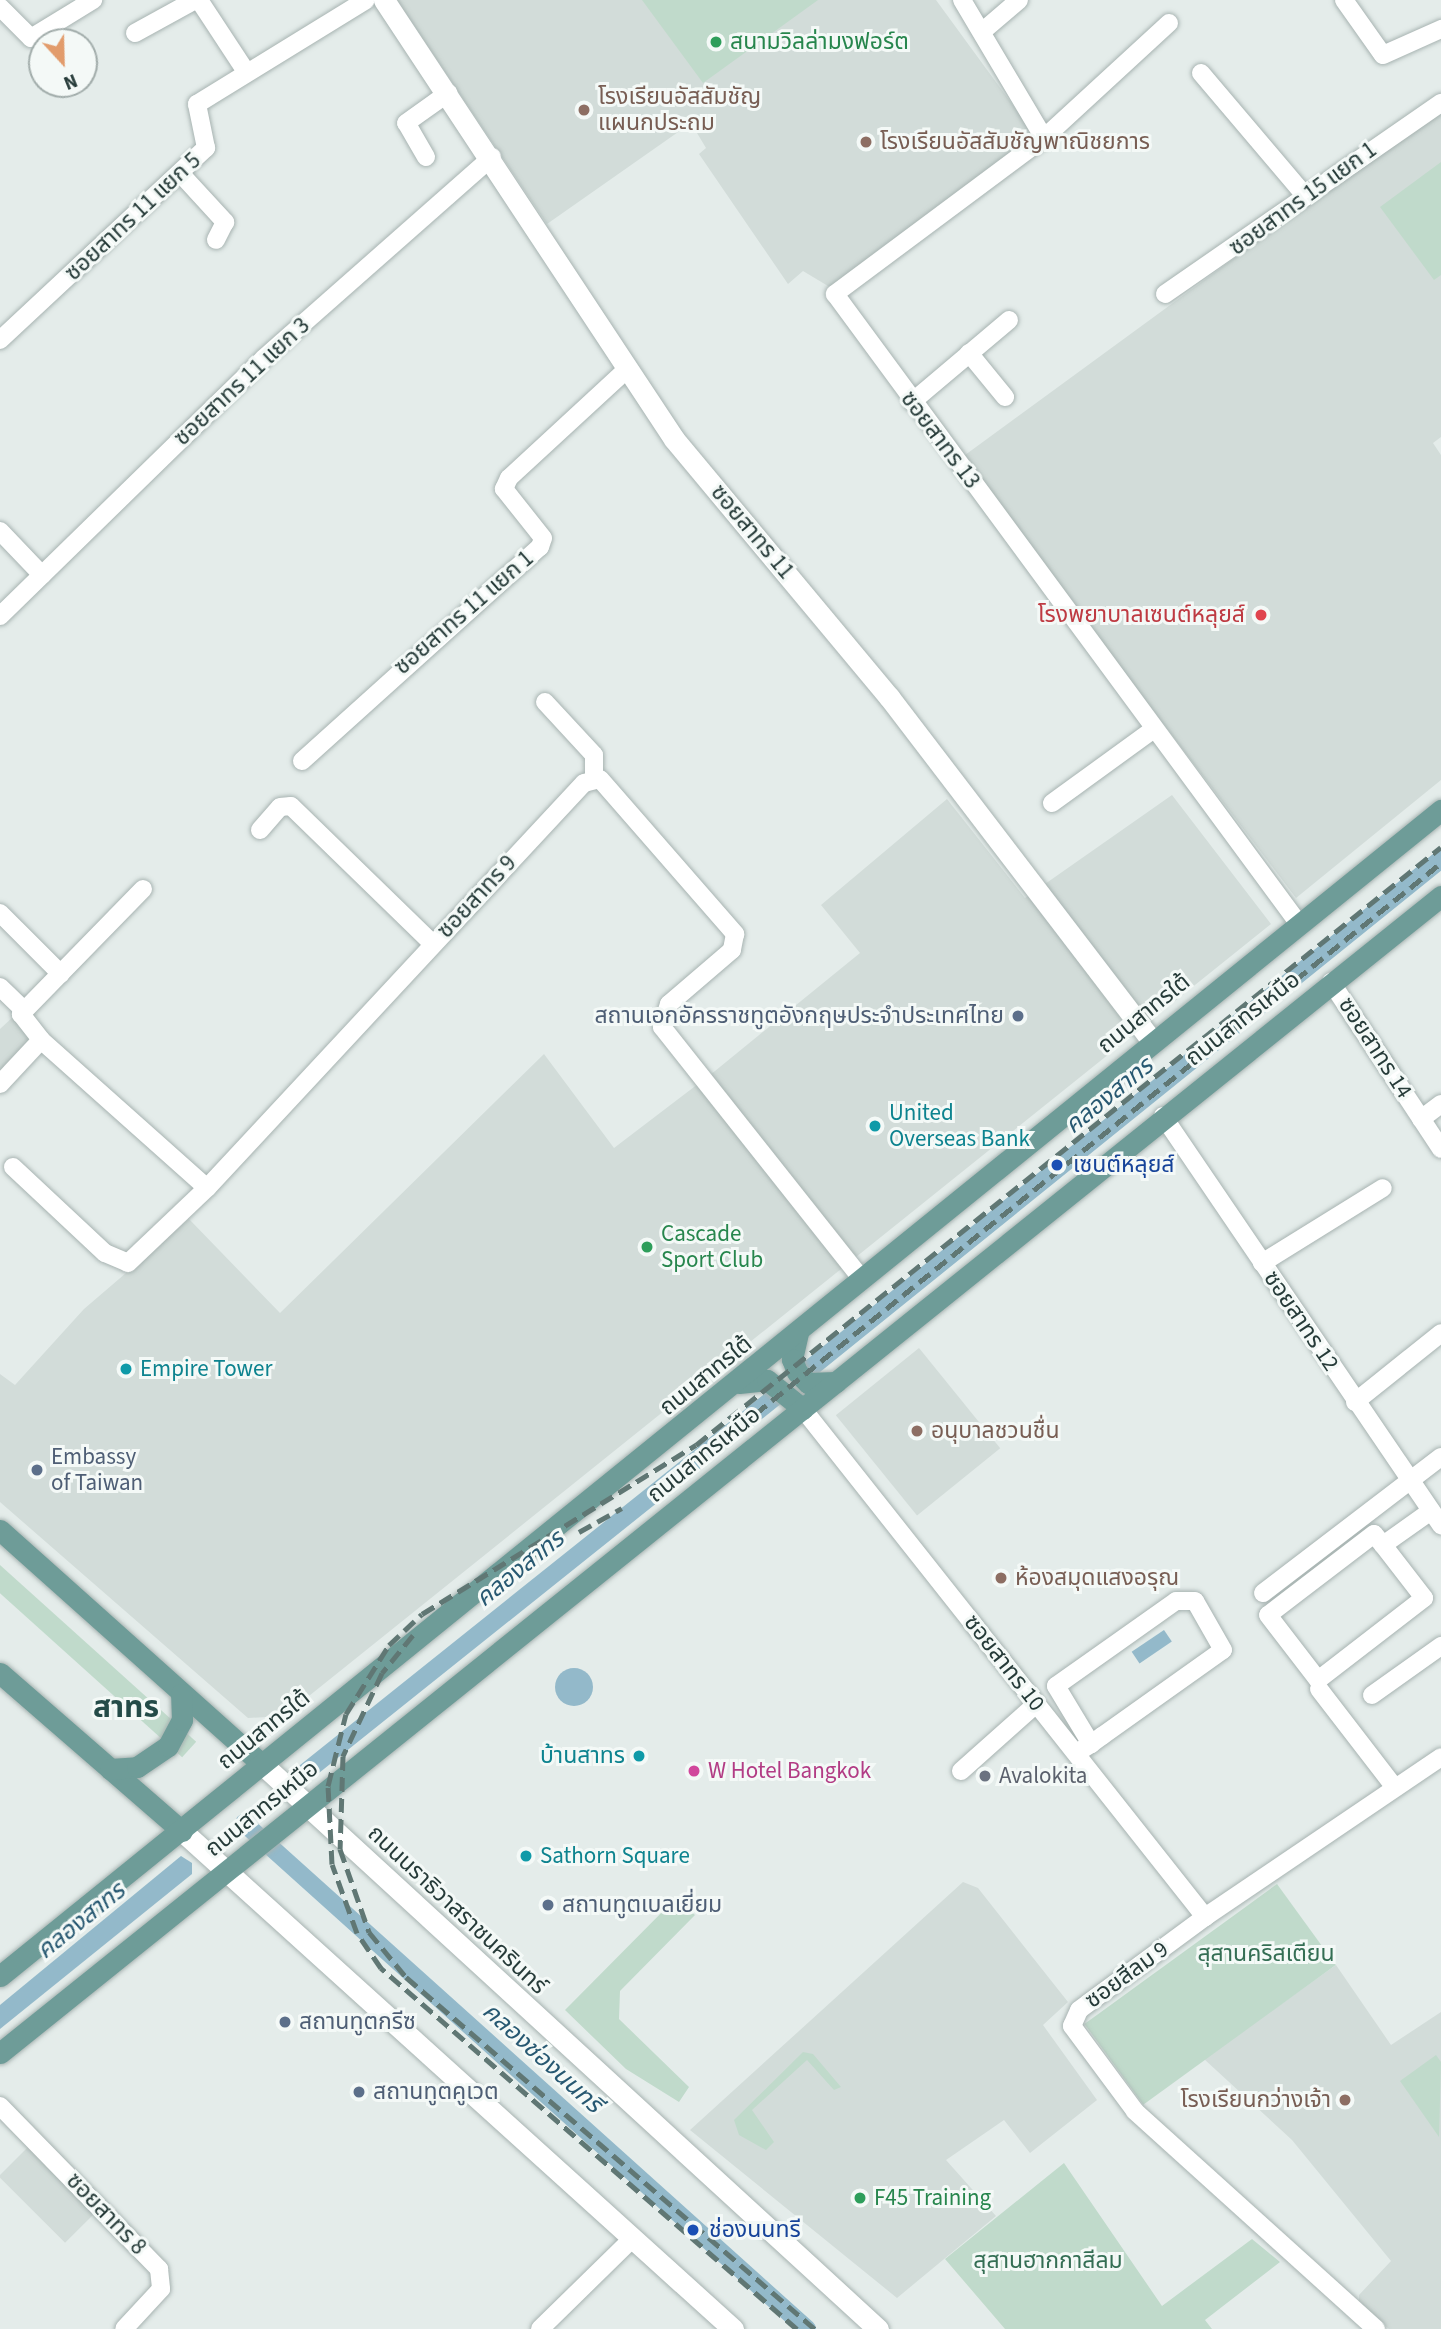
<!DOCTYPE html>
<meta charset="utf-8">
<style>
body{margin:0}
#map{position:relative;width:1441px;height:2329px;overflow:hidden;background:#e4ecea;font-family:"Source Sans 3","Noto Sans Thai",sans-serif}
div>[style]{position:absolute}
[style*='--x']{left:calc(var(--x)*1px);top:calc(var(--y)*1px);width:calc(var(--w)*1px);rotate:calc(var(--a)*1deg)}
.built>*{inset:0;background:#d2dcd9;transform-origin:0 0}
.green>*{inset:0;background:#c0dacb;transform-origin:0 0}
.water>*{inset:0;background:#93b9ca;transform-origin:0 0}
.round{border-radius:50%}
.canal>*{height:18px;margin:-9px;padding:0 9px;transform-origin:9px;border-radius:9px;background:#93b9ca}
.roads{filter:drop-shadow(0 0 2px #a7b3b1) drop-shadow(0 0 2px #a7b3b1)}
.minor>*{height:18px;margin:-9px;padding:0 9px;transform-origin:9px;border-radius:9px;background:#fff}
.tertiary>*{height:21px;margin:-10.5px;padding:0 10.5px;transform-origin:10.5px;border-radius:10.5px;background:#fff}
.secondary>*{height:21px;margin:-10.5px;padding:0 10.5px;transform-origin:10.5px;border-radius:10.5px;background:#fff}
.primary>*{height:21px;margin:-10.5px;padding:0 10.5px;transform-origin:10.5px;border-radius:10.5px;background:#6e9c98}
.rail>*{height:5px;margin-top:-2.5px;transform-origin:0;background:repeating-linear-gradient(90deg,#607774 0 14px,transparent 0 21px)}
.dots>*{width:19px;height:19px;translate:-50% -50%;box-sizing:border-box;border:4px solid #f4f9f7;border-radius:50%}
span{translate:-50% -50%;white-space:nowrap;text-align:center;line-height:1.15;-webkit-text-stroke:6px #f4f9f7;paint-order:stroke}
.leisure-label{font-size:23px;color:#27864d}
.left{translate:0 -50%;text-align:left}
.education-label{font-size:23px;color:#785e54}
.right{translate:-100% -50%;text-align:right}
.street-label{font-size:23px;color:#263b39}
.health-label{font-size:23px;color:#be3a42}
.service-label{font-size:23px;color:#4e5e75}
.culture-label{font-size:23px;color:#0d838f}
.transit-label{font-size:23px;color:#164399}
.hotel-label{font-size:23px;color:#b23c85}
.worship-label{font-size:23px;color:#5b616d}
.park-label{font-size:23px;color:#346e54}
.water-label{font-size:24px;color:#275871;font-style:italic}
.district-label{font-size:30px;color:#244b48;font-weight:700}
.north{position:absolute;left:28px;top:28px;width:70px;height:70px;box-sizing:border-box;background:#f4f9f7;border:2px solid #a2adab;border-radius:50%;rotate:158deg;font-size:19px;font-weight:700;line-height:28px;text-align:center;color:#263b39}
.north::after{content:'';display:block;margin:auto;width:24px;height:32px;background:#e29c6c;clip-path:polygon(50% 0,100% 100%,50% 72%,0 100%)}
</style>
<div id="map">
<div class="built">
<i style="clip-path:polygon(397px 0,936px 0,1036px 137px,833px 289px,803px 271px,788px 284px,699px 154px,706px 148px,691px 123px,547px 224px)"></i>
<i style="clip-path:polygon(1441px 107px,1441px 437px,1433px 443px,1441px 455px,1441px 780px,1296px 898px,961px 458px)"></i>
<i style="clip-path:polygon(1172px 795px,1271px 924px,284px 1716px,248px 1718px,0 1502px,0 1374px,15px 1385px,84px 1309px,189px 1219px,280px 1313px,544px 1054px,614px 1148px,715px 1071px,860px 953px,821px 905px,947px 799px,1025px 898px)"></i>
<i style="clip-path:polygon(14px 1016px,35px 1040px,0 1077px,0 1029px)"></i>
<i style="left:919px;top:1348px;width:129px;height:107px;rotate:51deg"></i>
<i style="clip-path:polygon(963px 1882px,978px 1888px,1068px 2002px,1043px 2025px,1097px 2100px,1030px 2153px,1004px 2120px,946px 2160px,996px 2216px,897px 2298px,690px 2130px)"></i>
<i style="clip-path:polygon(1336px 1965px,1391px 2045px,1441px 2012px,1441px 2329px,1389px 2329px,1359px 2304px,1359px 2295px,1391px 2261px,1292px 2140px,1204px 2059px)"></i>
<i style="left:29px;top:2146px;width:94px;height:43px;rotate:45deg"></i>
</div>
<div class="green">
<i style="clip-path:polygon(642px 0,818px 0,703px 83px)"></i>
<i style="clip-path:polygon(1441px 162px,1441px 275px,1434px 280px,1380px 207px)"></i>
<i style="left:0;top:1565px;width:264px;height:21px;rotate:42deg"></i>
<i style="left:1277px;top:1884px;width:100px;height:238px;rotate:54deg"></i>
<i style="clip-path:polygon(676px 1898px,695px 1915px,620px 1991px,619px 2019px,689px 2087px,679px 2102px,626px 2069px,565px 2010px)"></i>
<i style="clip-path:polygon(803px 2052px,813px 2054px,841px 2087px,834px 2090px,807px 2060px,752px 2110px,774px 2142px,766px 2150px,739px 2135px,734px 2120px)"></i>
<i style="clip-path:polygon(1436px 2055px,1441px 2062px,1439px 2137px,1400px 2081px)"></i>
<i style="clip-path:polygon(1064px 2163px,1162px 2306px,1252px 2239px,1280px 2262px,1205px 2320px,1212px 2329px,1005px 2329px,945px 2259px)"></i>
</div>
<div class="water">
<i style="left:1164px;top:1630px;width:14px;height:39px;rotate:56deg"></i>
<i class="round" style="left:555px;top:1668px;width:38px;height:38px"></i>
<i style="clip-path:polygon(181px 1856px,192px 1863px,192px 1874px,0 2029px,0 2005px)"></i>
</div>
<div class="canal">
<i style="--x:807;--y:1371;--w:815;--a:-38.92"></i>
<i style="--x:297;--y:1779;--w:612;--a:-38.63"></i>
<i style="--x:244;--y:1823;--w:757;--a:41.95"></i>
</div>
<div class="roads">
<div class="minor">
<i style="--x:199;--y:0;--w:87;--a:56.7"></i>
<i style="--x:962;--y:0;--w:161;--a:59.3"></i>
<i style="--x:1344;--y:0;--w:67;--a:54.7"></i>
<i style="--x:1383;--y:55;--w:64;--a:-24.1"></i>
<i style="--x:0;--y:7;--w:44;--a:45"></i>
<i style="--x:31;--y:38;--w:73;--a:-31.5"></i>
<i style="--x:1169;--y:23;--w:170;--a:137.4"></i>
<i style="--x:1044;--y:138;--w:261;--a:143.3"></i>
<i style="--x:835;--y:294;--w:782;--a:53.63"></i>
<i style="--x:984;--y:30;--w:46;--a:-40.6"></i>
<i style="--x:135;--y:33;--w:68;--a:-28.8"></i>
<i style="--x:1201;--y:73;--w:162;--a:49.7"></i>
<i style="--x:426;--y:157;--w:39;--a:-120"></i>
<i style="--x:406;--y:123;--w:52;--a:-35.5"></i>
<i style="--x:180;--y:173;--w:67;--a:47.4"></i>
<i style="--x:225;--y:222;--w:20;--a:117"></i>
<i style="--x:1165;--y:294;--w:336;--a:-34.7"></i>
<i style="--x:0;--y:340;--w:282;--a:-43"></i>
<i style="--x:206;--y:148;--w:45;--a:-101.6"></i>
<i style="--x:197;--y:104;--w:198;--a:-31.6"></i>
<i style="--x:969;--y:353;--w:57;--a:50.7"></i>
<i style="--x:912;--y:402;--w:127;--a:-40.2"></i>
<i style="--x:0;--y:531;--w:61;--a:46.3"></i>
<i style="--x:0;--y:616;--w:369;--a:-44.3"></i>
<i style="--x:264;--y:358;--w:304;--a:-41.4"></i>
<i style="--x:545;--y:702;--w:72;--a:47.2"></i>
<i style="--x:594;--y:755;--w:22;--a:90"></i>
<i style="--x:302;--y:761;--w:320;--a:-42"></i>
<i style="--x:540;--y:547;--w:9;--a:-72"></i>
<i style="--x:543;--y:538;--w:63;--a:-128.5"></i>
<i style="--x:504;--y:489;--w:12;--a:-66"></i>
<i style="--x:509;--y:478;--w:161;--a:-42.7"></i>
<i style="--x:1052;--y:803;--w:126;--a:-36"></i>
<i style="--x:260;--y:830;--w:30;--a:-49"></i>
<i style="--x:280;--y:807;--w:11;--a:-5"></i>
<i style="--x:291;--y:806;--w:198;--a:44.2"></i>
<i style="--x:143;--y:889;--w:175;--a:134.3"></i>
<i style="--x:21;--y:1014;--w:33;--a:52"></i>
<i style="--x:41;--y:1040;--w:222;--a:41.7"></i>
<i style="--x:207;--y:1188;--w:553;--a:-47.05"></i>
<i style="--x:584;--y:783;--w:16;--a:-14"></i>
<i style="--x:600;--y:779;--w:206;--a:48.9"></i>
<i style="--x:735;--y:934;--w:16;--a:101"></i>
<i style="--x:732;--y:950;--w:83;--a:139.4"></i>
<i style="--x:669;--y:1004;--w:24;--a:107"></i>
<i style="--x:662;--y:1027;--w:322;--a:51.6"></i>
<i style="--x:0;--y:913;--w:86;--a:45"></i>
<i style="--x:1331;--y:982;--w:200;--a:56.6"></i>
<i style="--x:0;--y:987;--w:32;--a:44"></i>
<i style="--x:0;--y:1084;--w:60;--a:-47"></i>
<i style="--x:1163;--y:1116;--w:495;--a:55.8"></i>
<i style="--x:1421;--y:1119;--w:25;--a:-37"></i>
<i style="--x:13;--y:1167;--w:126;--a:43.1"></i>
<i style="--x:105;--y:1253;--w:25;--a:23"></i>
<i style="--x:128;--y:1263;--w:109;--a:-43.5"></i>
<i style="--x:1262;--y:1263;--w:142;--a:-31.8"></i>
<i style="--x:1355;--y:1402;--w:110;--a:-38.7"></i>
<i style="--x:803;--y:1409;--w:648;--a:51.64"></i>
<i style="--x:1383;--y:1545;--w:14;--a:-129"></i>
<i style="--x:1374;--y:1534;--w:133;--a:142.6"></i>
<i style="--x:1268;--y:1615;--w:82;--a:52.4"></i>
<i style="--x:1318;--y:1680;--w:134;--a:-37.7"></i>
<i style="--x:1424;--y:1598;--w:67;--a:-127.7"></i>
<i style="--x:1383;--y:1545;--w:59;--a:-35.3"></i>
<i style="--x:1263;--y:1593;--w:224;--a:-37.4"></i>
<i style="--x:1319;--y:1689;--w:121;--a:52.4"></i>
<i style="--x:1372;--y:1695;--w:85;--a:-35.4"></i>
<i style="--x:1078;--y:1752;--w:15;--a:-32"></i>
<i style="--x:1091;--y:1744;--w:14;--a:-36"></i>
<i style="--x:1102;--y:1736;--w:148;--a:-35.4"></i>
<i style="--x:1223;--y:1650;--w:56;--a:-119.7"></i>
<i style="--x:1195;--y:1601;--w:19;--a:180"></i>
<i style="--x:1176;--y:1601;--w:147;--a:144.7"></i>
<i style="--x:1056;--y:1686;--w:68;--a:58.9"></i>
<i style="--x:961;--y:1771;--w:99;--a:-41.7"></i>
<i style="--x:0;--y:2106;--w:228;--a:45.7"></i>
<i style="--x:159;--y:2269;--w:20;--a:84"></i>
<i style="--x:161;--y:2289;--w:54;--a:132.8"></i>
<i style="--x:540;--y:2329;--w:127;--a:-44.4"></i>
<i style="--x:1376;--y:2329;--w:325;--a:-137.9"></i>
<i style="--x:1135;--y:2111;--w:106;--a:-126.5"></i>
<i style="--x:1072;--y:2026;--w:17;--a:-66"></i>
<i style="--x:1079;--y:2010;--w:157;--a:-36.4"></i>
<i style="--x:1205;--y:1917;--w:285;--a:-34.1"></i>
</div>
<div class="tertiary">
<i style="--x:384;--y:0;--w:526;--a:56.55"></i>
<i style="--x:674;--y:439;--w:336;--a:50.2"></i>
<i style="--x:889;--y:697;--w:433;--a:52.6"></i>
</div>
<div class="secondary">
<i style="--x:262;--y:1764;--w:836;--a:42.53"></i>
<i style="--x:182;--y:1831;--w:743;--a:42.11"></i>
</div>
<div class="primary">
<i style="--x:798;--y:1333;--w:27;--a:103"></i>
<i style="--x:792;--y:1359;--w:14;--a:69"></i>
<i style="--x:797;--y:1372;--w:16;--a:45"></i>
<i style="--x:808;--y:1383;--w:28;--a:-2"></i>
<i style="--x:739;--y:1383;--w:28;--a:-6"></i>
<i style="--x:767;--y:1380;--w:46;--a:38.9"></i>
<i style="--x:0;--y:1530;--w:351;--a:41.8"></i>
<i style="--x:0;--y:1673;--w:241;--a:41"></i>
<i style="--x:110;--y:1769;--w:27;--a:-4"></i>
<i style="--x:137;--y:1767;--w:37;--a:-34"></i>
<i style="--x:168;--y:1746;--w:30;--a:-62"></i>
<i style="--x:182;--y:1720;--w:26;--a:-92"></i>
<i style="--x:0;--y:1976;--w:1854;--a:-38.98"></i>
<i style="--x:0;--y:2053;--w:1848;--a:-38.76"></i>
</div>
</div>
<div class="rail">
<i style="--x:654;--y:1487;--w:104;--a:-35.2"></i>
<i style="--x:739;--y:1427;--w:900;--a:-38.78"></i>
<i style="--x:579;--y:1532;--w:49;--a:-29.2"></i>
<i style="--x:413;--y:1635;--w:49;--a:129.2"></i>
<i style="--x:382;--y:1673;--w:92;--a:115.2"></i>
<i style="--x:343;--y:1756;--w:93;--a:91.8"></i>
<i style="--x:340;--y:1849;--w:88;--a:70.7"></i>
<i style="--x:369;--y:1932;--w:58;--a:50.6"></i>
<i style="--x:406;--y:1977;--w:540;--a:40.72"></i>
<i style="--x:797;--y:2329;--w:551;--a:-139.05"></i>
<i style="--x:381;--y:1968;--w:42;--a:-124.4"></i>
<i style="--x:357;--y:1933;--w:73;--a:-109.9"></i>
<i style="--x:332;--y:1864;--w:78;--a:-92.9"></i>
<i style="--x:328;--y:1786;--w:74;--a:-76"></i>
<i style="--x:346;--y:1714;--w:81;--a:-58.1"></i>
<i style="--x:389;--y:1645;--w:45;--a:-43.2"></i>
<i style="--x:422;--y:1614;--w:322;--a:-31.7"></i>
<i style="--x:696;--y:1445;--w:955;--a:-38.75"></i>
</div>
<div class="dots">
<i style="left:716px;top:42px;background:#2e9e5b"></i>
<i style="left:584px;top:110px;background:#8d6e63"></i>
<i style="left:866px;top:142px;background:#8d6e63"></i>
<i style="left:1261px;top:615px;background:#e0444e"></i>
<i style="left:1018px;top:1016px;background:#5c6f8a"></i>
<i style="left:875px;top:1126px;background:#0f9aa8"></i>
<i style="left:1057px;top:1165px;background:#1a4fb4"></i>
<i style="left:647px;top:1247px;background:#2e9e5b"></i>
<i style="left:126px;top:1369px;background:#0f9aa8"></i>
<i style="left:917px;top:1431px;background:#8d6e63"></i>
<i style="left:37px;top:1470px;background:#5c6f8a"></i>
<i style="left:1001px;top:1578px;background:#8d6e63"></i>
<i style="left:639px;top:1756px;background:#0f9aa8"></i>
<i style="left:694px;top:1771px;background:#d1479c"></i>
<i style="left:985px;top:1776px;background:#6b7280"></i>
<i style="left:526px;top:1856px;background:#0f9aa8"></i>
<i style="left:548px;top:1905px;background:#5c6f8a"></i>
<i style="left:285px;top:2022px;background:#5c6f8a"></i>
<i style="left:359px;top:2092px;background:#5c6f8a"></i>
<i style="left:1345px;top:2100px;background:#8d6e63"></i>
<i style="left:860px;top:2198px;background:#2e9e5b"></i>
<i style="left:693px;top:2230px;background:#1a4fb4"></i>
</div>
<div class="leisure-label">
<span class="left" style="left:730px;top:42px">สนามวิลล่ามงฟอร์ต</span>
<span class="left" style="left:661px;top:1247px">Cascade<br>Sport Club</span>
<span class="left" style="left:874px;top:2198px">F45 Training</span>
</div>
<div class="education-label">
<span class="left" style="left:598px;top:110px">โรงเรียนอัสสัมชัญ<br>แผนกประถม</span>
<span class="left" style="left:880px;top:142px">โรงเรียนอัสสัมชัญพาณิชยการ</span>
<span class="left" style="left:931px;top:1431px">อนุบาลชวนชื่น</span>
<span class="left" style="left:1015px;top:1578px">ห้องสมุดแสงอรุณ</span>
<span class="right" style="left:1331px;top:2100px">โรงเรียนกว่างเจ้า</span>
</div>
<div class="street-label">
<span style="left:1303px;top:199px;rotate:-36deg">ซอยสาทร 15 แยก 1</span>
<span style="left:133px;top:217px;rotate:-43deg">ซอยสาทร 11 แยก 5</span>
<span style="left:242px;top:382px;rotate:-43deg">ซอยสาทร 11 แยก 3</span>
<span style="left:940px;top:440px;rotate:53deg">ซอยสาทร 13</span>
<span style="left:752px;top:532px;rotate:50deg">ซอยสาทร 11</span>
<span style="left:464px;top:613px;rotate:-41deg">ซอยสาทร 11 แยก 1</span>
<span style="left:477px;top:897px;rotate:-47deg">ซอยสาทร 9</span>
<span style="left:1144px;top:1014px;rotate:-39deg">ถนนสาทรใต้</span>
<span style="left:1243px;top:1019px;rotate:-38deg">ถนนสาทรเหนือ</span>
<span style="left:1375px;top:1048px;rotate:57deg">ซอยสาทร 14</span>
<span style="left:1301px;top:1321px;rotate:56deg">ซอยสาทร 12</span>
<span style="left:706px;top:1376px;rotate:-39deg">ถนนสาทรใต้</span>
<span style="left:704px;top:1455px;rotate:-39deg">ถนนสาทรเหนือ</span>
<span style="left:1004px;top:1663px;rotate:52deg">ซอยสาทร 10</span>
<span style="left:264px;top:1730px;rotate:-39deg">ถนนสาทรใต้</span>
<span style="left:262px;top:1809px;rotate:-39deg">ถนนสาทรเหนือ</span>
<span style="left:457px;top:1910px;rotate:43deg">ถนนนราธิวาสราชนครินทร์</span>
<span style="left:1127px;top:1975px;rotate:-36deg">ซอยสีลม 9</span>
<span style="left:106px;top:2214px;rotate:46deg">ซอยสาทร 8</span>
</div>
<div class="health-label">
<span class="right" style="left:1245px;top:615px">โรงพยาบาลเซนต์หลุยส์</span>
</div>
<div class="service-label">
<span class="right" style="left:1004px;top:1016px">สถานเอกอัครราชทูตอังกฤษประจำประเทศไทย</span>
<span class="left" style="left:51px;top:1470px">Embassy<br>of Taiwan</span>
<span class="left" style="left:562px;top:1905px">สถานทูตเบลเยี่ยม</span>
<span class="left" style="left:299px;top:2022px">สถานทูตกรีซ</span>
<span class="left" style="left:373px;top:2092px">สถานทูตคูเวต</span>
</div>
<div class="culture-label">
<span class="left" style="left:889px;top:1126px">United<br>Overseas Bank</span>
<span class="left" style="left:140px;top:1369px">Empire Tower</span>
<span class="right" style="left:625px;top:1756px">บ้านสาทร</span>
<span class="left" style="left:540px;top:1856px">Sathorn Square</span>
</div>
<div class="transit-label">
<span class="left" style="left:1073px;top:1165px">เซนต์หลุยส์</span>
<span class="left" style="left:709px;top:2230px">ช่องนนทรี</span>
</div>
<div class="hotel-label">
<span class="left" style="left:708px;top:1771px">W Hotel Bangkok</span>
</div>
<div class="worship-label">
<span class="left" style="left:999px;top:1776px">Avalokita</span>
</div>
<div class="park-label">
<span style="left:1266px;top:1954px">สุสานคริสเตียน</span>
<span style="left:1048px;top:2261px">สุสานฮากกาสีลม</span>
</div>
<div class="water-label">
<span style="left:1109px;top:1096px;rotate:-39deg">คลองสาทร</span>
<span style="left:520px;top:1569px;rotate:-39deg">คลองสาทร</span>
<span style="left:81px;top:1921px;rotate:-39deg">คลองสาทร</span>
<span style="left:542px;top:2058px;rotate:42deg">คลองช่องนนทรี</span>
</div>
<div class="district-label">
<span style="left:126px;top:1708px">สาทร</span>
</div>
<div class="north">N</div>
</div>
